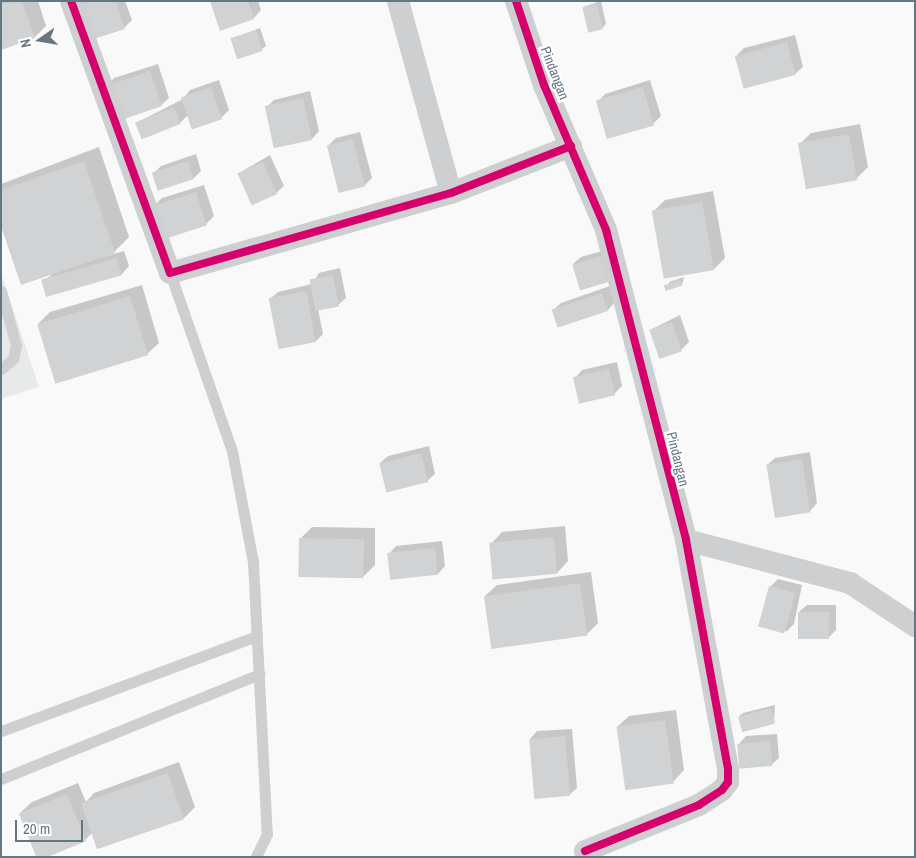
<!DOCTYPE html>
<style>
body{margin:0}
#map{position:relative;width:916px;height:858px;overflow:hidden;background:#f9f9f9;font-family:"Archivo Narrow",sans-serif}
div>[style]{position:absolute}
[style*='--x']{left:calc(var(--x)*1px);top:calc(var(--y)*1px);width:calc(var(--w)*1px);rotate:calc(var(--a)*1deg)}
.built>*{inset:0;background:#e8e9e9}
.shadow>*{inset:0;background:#0003}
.building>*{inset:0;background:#d0d2d3;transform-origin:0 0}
.service>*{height:11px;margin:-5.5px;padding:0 5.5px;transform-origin:5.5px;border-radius:5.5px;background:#cecfd0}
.minor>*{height:22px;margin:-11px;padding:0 11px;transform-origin:11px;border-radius:11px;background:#cecfd0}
.cycleway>*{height:8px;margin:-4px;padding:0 4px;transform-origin:4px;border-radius:4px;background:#d6006c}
span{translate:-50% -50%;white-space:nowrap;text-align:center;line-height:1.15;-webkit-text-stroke:5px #fff;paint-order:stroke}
.street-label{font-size:14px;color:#657683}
.frame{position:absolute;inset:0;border:2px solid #657683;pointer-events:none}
.north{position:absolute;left:15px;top:15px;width:50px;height:50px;-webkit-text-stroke:4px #fff;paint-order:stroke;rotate:257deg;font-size:14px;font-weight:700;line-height:20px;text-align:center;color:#657683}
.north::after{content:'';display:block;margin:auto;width:18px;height:22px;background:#657683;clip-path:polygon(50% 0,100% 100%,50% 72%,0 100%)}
.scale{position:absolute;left:15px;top:820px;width:68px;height:22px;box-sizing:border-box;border:2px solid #657683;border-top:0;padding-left:6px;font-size:15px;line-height:18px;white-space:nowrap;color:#657683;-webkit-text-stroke:4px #fff;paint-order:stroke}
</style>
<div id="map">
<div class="built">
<i style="clip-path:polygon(1px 273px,39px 387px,1px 399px)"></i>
</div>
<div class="shadow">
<i style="clip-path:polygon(1px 1px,38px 1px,46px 26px,35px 37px,1px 49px)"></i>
<i style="clip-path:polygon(83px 1px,125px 1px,132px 20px,124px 28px,88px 39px)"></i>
<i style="clip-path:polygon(211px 1px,258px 1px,261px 10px,254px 18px)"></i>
<i style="clip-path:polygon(601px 1px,606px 24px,602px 28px,583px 7px)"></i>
<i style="clip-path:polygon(260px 28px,266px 46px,262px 49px,232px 39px)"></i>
<i style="clip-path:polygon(795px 35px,803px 67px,795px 74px,737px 55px,744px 48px)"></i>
<i style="clip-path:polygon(158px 64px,169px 98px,161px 105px,107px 86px,114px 78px)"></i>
<i style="clip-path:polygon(219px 80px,229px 110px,221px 118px,188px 115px,180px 123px,136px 123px,183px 99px,190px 90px)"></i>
<i style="clip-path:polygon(650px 80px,661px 116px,653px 124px,598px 102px,605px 94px)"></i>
<i style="clip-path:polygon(310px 91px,319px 131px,312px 139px,276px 147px,267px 107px,274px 100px)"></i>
<i style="clip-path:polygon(860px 124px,868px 167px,856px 179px,800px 144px,811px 133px)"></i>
<i style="clip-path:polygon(360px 132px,372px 178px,364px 186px,328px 146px,336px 138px)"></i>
<i style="clip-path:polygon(99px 147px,129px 237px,114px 252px,82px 263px,124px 251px,129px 266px,122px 274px,43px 283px,54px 272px,1px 222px,1px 184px)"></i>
<i style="clip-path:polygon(196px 154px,201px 171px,194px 178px,154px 173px,161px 166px)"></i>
<i style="clip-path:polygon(270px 155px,284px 186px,276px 193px,239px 173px)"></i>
<i style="clip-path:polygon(204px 185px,214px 216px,206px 224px,154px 206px,162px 198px)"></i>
<i style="clip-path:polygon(713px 191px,725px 258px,714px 269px,654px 211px,665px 200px)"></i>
<i style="clip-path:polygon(609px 249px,608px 281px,573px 264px,581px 257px)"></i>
<i style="clip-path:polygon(340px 268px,346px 298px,338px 305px,318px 309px,323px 334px,316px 341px,270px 299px,278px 292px,312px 284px,319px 273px)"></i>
<i style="clip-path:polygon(684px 277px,682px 285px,668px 290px,669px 282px)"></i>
<i style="clip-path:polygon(142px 285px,159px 343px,147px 354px,38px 324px,50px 312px)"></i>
<i style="clip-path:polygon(610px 286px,615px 302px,608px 310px,559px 327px,553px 310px,561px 303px)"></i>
<i style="clip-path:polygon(680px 315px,689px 342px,681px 350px,650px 330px)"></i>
<i style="clip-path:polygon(617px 362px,622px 386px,614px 394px,575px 378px,582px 370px)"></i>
<i style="clip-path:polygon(429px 446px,435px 474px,427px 481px,380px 463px,388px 456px)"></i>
<i style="clip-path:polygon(810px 452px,817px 503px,810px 511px,767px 465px,775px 458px)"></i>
<i style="clip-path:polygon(565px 526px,568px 561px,557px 573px,491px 544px,502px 532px)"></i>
<i style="clip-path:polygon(312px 527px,375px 528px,375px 565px,364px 576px,300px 539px)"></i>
<i style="clip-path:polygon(442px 541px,445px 566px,438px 574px,389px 554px,396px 546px)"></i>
<i style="clip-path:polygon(591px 572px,598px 623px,586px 635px,485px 596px,497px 585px)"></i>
<i style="clip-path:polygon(778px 579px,802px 585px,794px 624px,786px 632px,770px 587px)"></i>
<i style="clip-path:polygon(807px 605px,836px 605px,836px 630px,828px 638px,799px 612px)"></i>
<i style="clip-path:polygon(775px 705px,774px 722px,739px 716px,743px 713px)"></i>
<i style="clip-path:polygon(676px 710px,684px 770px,673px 782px,617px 727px,629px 716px)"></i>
<i style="clip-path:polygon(572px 729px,577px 788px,569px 795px,530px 739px,537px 731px)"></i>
<i style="clip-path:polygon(777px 734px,779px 758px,771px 765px,739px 744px,746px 736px)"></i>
<i style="clip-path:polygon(179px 762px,195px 807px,184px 818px,92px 833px,85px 840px,37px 857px,20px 813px,32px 802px,78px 783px,86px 802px,94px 793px)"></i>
</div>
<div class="building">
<i style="clip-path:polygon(22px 1px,35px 38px,1px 50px,1px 4px)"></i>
<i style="clip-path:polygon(91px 1px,116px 1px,125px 29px,87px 41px,76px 6px)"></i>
<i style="clip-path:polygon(210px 1px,248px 1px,254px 19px,220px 31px)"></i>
<i style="left:597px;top:4px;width:26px;height:15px;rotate:77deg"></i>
<i style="left:256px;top:30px;width:22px;height:27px;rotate:72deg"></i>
<i style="left:787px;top:42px;width:34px;height:54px;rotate:75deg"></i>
<i style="left:150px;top:71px;width:37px;height:47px;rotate:71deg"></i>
<i style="left:211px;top:87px;width:34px;height:32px;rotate:71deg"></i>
<i style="left:643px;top:87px;width:40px;height:49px;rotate:74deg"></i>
<i style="left:303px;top:98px;width:43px;height:39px;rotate:78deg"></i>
<i style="left:174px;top:107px;width:18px;height:42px;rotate:68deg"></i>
<i style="left:849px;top:134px;width:47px;height:52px;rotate:80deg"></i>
<i style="left:353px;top:139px;width:49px;height:27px;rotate:76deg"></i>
<i style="clip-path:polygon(84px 161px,115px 253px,21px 285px,1px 226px,1px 190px)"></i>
<i style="left:188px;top:161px;width:19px;height:38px;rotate:72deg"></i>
<i style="left:263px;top:162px;width:35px;height:28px;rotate:66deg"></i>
<i style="left:196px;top:192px;width:35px;height:45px;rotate:72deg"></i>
<i style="left:702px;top:202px;width:69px;height:51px;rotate:80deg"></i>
<i style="left:601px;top:256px;width:27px;height:30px;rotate:73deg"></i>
<i style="left:117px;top:258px;width:18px;height:79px;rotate:74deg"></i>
<i style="left:333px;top:275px;width:32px;height:24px;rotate:79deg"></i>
<i style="left:680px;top:280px;width:6px;height:17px;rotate:72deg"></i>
<i style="left:306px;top:291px;width:52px;height:38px;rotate:79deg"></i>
<i style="left:602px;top:293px;width:19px;height:53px;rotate:72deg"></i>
<i style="left:130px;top:296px;width:62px;height:97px;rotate:73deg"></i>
<i style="left:672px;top:322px;width:31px;height:24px;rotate:71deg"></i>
<i style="left:609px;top:369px;width:27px;height:37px;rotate:77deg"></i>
<i style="left:421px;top:453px;width:30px;height:43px;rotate:76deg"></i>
<i style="left:802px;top:459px;width:54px;height:36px;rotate:81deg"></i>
<i style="left:554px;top:537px;width:37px;height:65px;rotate:85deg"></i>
<i style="left:299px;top:538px;width:65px;height:39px;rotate:1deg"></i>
<i style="left:435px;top:548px;width:27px;height:48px;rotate:84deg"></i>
<i style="left:580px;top:583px;width:53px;height:97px;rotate:82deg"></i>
<i style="left:769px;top:586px;width:27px;height:42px;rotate:15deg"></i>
<i style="left:798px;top:612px;width:31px;height:27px"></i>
<i style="left:771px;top:708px;width:16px;height:34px;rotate:75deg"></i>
<i style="left:665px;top:720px;width:64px;height:49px;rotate:82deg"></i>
<i style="left:565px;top:736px;width:60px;height:36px;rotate:85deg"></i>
<i style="left:770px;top:741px;width:25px;height:33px;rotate:85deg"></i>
<i style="left:168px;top:773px;width:49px;height:92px;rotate:71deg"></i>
<i style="left:67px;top:794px;width:51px;height:52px;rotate:68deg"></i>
</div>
<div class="service">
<i style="--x:170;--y:273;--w:188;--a:70.8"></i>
<i style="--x:232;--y:451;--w:113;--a:79.3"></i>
<i style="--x:253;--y:562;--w:272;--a:87.1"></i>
<i style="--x:267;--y:834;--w:25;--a:116"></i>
<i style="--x:1;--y:291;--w:56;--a:74.5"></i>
<i style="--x:16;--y:345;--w:14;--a:102"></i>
<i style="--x:13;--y:359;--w:16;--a:140"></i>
<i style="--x:1;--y:731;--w:273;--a:-20.4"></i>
<i style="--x:1;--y:779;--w:279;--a:-22.1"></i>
</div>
<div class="minor">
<i style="--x:71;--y:1;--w:289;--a:70"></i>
<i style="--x:170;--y:273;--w:292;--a:-15.9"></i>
<i style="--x:451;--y:193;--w:129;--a:-21.4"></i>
<i style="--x:398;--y:1;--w:199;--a:74.6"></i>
<i style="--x:516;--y:1;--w:89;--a:71.6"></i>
<i style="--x:544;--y:85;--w:158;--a:66.8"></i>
<i style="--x:606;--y:230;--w:320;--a:75.5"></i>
<i style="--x:686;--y:540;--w:232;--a:79.6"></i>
<i style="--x:728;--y:768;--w:14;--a:90"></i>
<i style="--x:728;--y:782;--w:10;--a:127"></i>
<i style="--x:722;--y:790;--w:27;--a:147"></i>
<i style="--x:699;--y:805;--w:123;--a:158"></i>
<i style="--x:686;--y:540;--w:170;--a:14.7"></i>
<i style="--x:850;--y:583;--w:78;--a:33.5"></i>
</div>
<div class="cycleway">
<i style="--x:71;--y:1;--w:289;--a:70"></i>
<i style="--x:170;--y:273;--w:292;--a:-15.9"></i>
<i style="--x:451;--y:193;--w:129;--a:-21.4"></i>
<i style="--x:516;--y:1;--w:89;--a:71.6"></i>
<i style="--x:544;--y:85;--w:158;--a:66.8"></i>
<i style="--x:606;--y:230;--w:320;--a:75.5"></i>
<i style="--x:686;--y:540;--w:232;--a:79.6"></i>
<i style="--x:728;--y:768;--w:14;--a:90"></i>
<i style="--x:728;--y:782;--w:10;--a:127"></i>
<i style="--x:722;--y:790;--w:27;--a:147"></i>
<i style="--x:699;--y:805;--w:123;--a:158"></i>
</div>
<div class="street-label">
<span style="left:555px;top:73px;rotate:69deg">Pindangan</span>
<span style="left:678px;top:459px;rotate:76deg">Pindangan</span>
</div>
<div class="frame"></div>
<div class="north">N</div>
<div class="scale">20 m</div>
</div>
